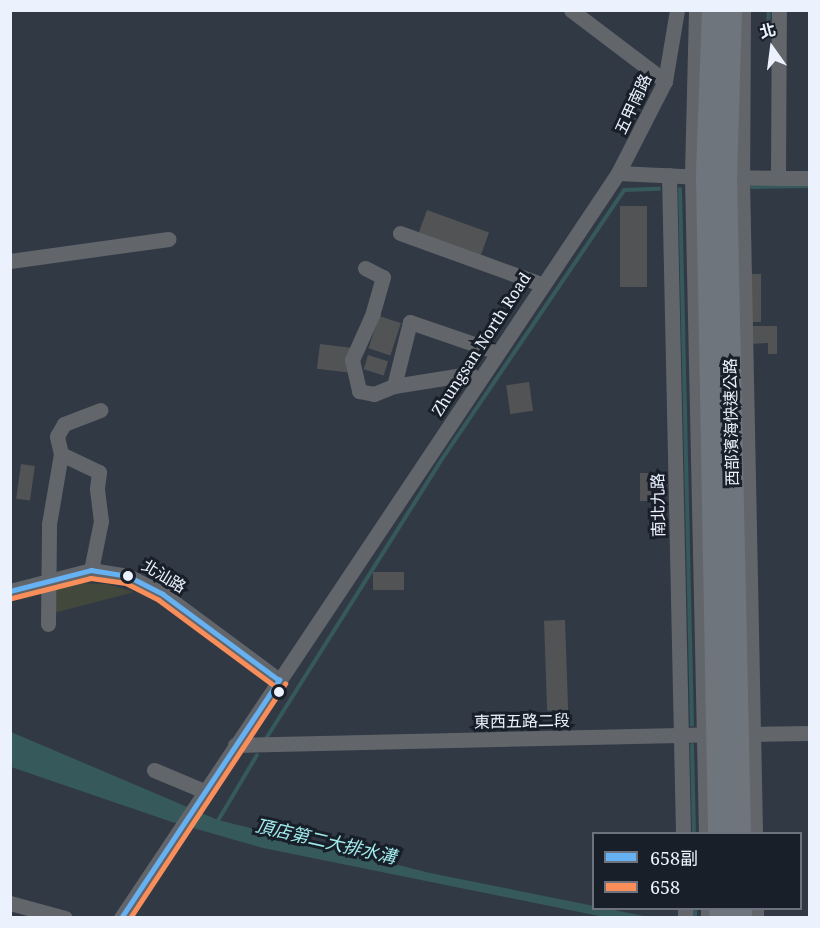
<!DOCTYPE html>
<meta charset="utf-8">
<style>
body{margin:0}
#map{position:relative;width:820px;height:928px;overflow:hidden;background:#313945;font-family:"Noto Serif","Noto Sans TC",serif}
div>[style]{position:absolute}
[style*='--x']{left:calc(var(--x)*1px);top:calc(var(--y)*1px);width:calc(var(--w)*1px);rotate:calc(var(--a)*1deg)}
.green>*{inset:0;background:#42493c}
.water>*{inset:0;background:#36595b}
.stream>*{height:4px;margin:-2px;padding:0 2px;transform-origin:2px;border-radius:2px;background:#36595b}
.building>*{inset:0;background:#525355;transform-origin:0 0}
.minor>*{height:15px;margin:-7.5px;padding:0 7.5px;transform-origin:7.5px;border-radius:7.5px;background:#62666b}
.highway>*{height:22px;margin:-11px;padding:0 11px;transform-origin:11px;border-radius:11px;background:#6e757c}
.highway-bridge>*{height:22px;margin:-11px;padding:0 11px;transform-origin:11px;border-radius:11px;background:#6e757c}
.bus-1>*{height:4.5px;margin:-2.25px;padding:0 2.25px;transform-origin:2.25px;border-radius:2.25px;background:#66b1f2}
.bus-2>*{height:4.5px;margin:-2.25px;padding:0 2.25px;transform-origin:2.25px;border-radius:2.25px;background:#fa8e5a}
.dots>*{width:16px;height:16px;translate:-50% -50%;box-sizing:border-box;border:3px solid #181f29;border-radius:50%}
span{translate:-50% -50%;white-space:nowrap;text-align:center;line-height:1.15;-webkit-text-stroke:6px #181f29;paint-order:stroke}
.street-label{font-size:16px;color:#ebf2fd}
.water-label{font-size:18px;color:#a0ebec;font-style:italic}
.frame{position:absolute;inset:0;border:12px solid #ebf2fd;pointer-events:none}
.legend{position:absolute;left:592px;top:832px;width:210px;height:78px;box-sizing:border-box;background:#181f29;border:2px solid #6c737e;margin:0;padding:8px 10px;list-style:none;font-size:18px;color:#ebf2fd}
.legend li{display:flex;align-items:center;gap:12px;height:30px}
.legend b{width:30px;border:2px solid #6c737e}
.north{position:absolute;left:742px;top:18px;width:60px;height:60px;-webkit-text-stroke:4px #181f29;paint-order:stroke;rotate:346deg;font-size:16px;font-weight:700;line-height:24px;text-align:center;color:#ebf2fd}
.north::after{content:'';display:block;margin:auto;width:21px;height:27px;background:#ebf2fd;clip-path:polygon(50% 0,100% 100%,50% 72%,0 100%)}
</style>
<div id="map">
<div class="green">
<i style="clip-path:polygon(77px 583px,107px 584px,134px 592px,54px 613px,53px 590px)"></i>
</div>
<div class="water">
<i style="clip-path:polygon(11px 732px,218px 820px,430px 873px,649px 917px,604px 917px,263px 848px,172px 822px,11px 767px)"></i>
</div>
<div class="stream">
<i style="--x:768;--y:27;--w:17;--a:-87"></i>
<i style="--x:752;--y:187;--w:58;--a:-1"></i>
<i style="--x:680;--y:189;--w:536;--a:88.72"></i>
<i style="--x:267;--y:737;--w:321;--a:-57.8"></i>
<i style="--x:438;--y:465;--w:332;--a:-55.9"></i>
<i style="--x:624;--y:190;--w:35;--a:-2"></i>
<i style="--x:692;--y:745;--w:89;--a:88.7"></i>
<i style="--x:216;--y:824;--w:80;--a:-59.3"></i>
<i style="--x:695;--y:908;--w:10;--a:90"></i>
</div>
<div class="building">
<i style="left:620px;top:206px;width:27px;height:81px"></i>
<i style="left:427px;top:210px;width:66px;height:26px;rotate:20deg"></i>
<i style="left:751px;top:274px;width:10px;height:48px"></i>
<i style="left:379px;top:316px;width:23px;height:34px;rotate:18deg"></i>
<i style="clip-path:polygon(751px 326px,777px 326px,777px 354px,768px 354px,768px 343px,751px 344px)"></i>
<i style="left:320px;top:344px;width:31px;height:25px;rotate:7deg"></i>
<i style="left:368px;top:355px;width:21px;height:15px;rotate:17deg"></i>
<i style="left:529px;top:382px;width:29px;height:23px;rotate:82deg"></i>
<i style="left:21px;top:464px;width:14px;height:35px;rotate:8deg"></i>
<i style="left:640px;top:473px;width:17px;height:28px"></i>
<i style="left:373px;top:572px;width:31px;height:18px"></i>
<i style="left:565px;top:620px;width:90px;height:21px;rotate:88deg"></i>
</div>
<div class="minor">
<i style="--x:571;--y:10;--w:118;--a:37.1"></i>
<i style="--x:696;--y:10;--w:166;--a:91.4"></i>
<i style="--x:692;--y:176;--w:658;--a:88.78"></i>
<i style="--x:743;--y:10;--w:168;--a:90.3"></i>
<i style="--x:742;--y:178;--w:656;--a:88.86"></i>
<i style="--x:618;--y:173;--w:84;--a:2.7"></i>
<i style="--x:669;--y:175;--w:659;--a:88.78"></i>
<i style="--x:732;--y:177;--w:46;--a:1.2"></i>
<i style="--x:778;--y:178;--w:168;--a:-89.7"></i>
<i style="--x:778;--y:178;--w:32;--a:0"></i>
<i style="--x:400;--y:233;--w:150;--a:19.9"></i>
<i style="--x:10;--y:261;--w:160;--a:-7.9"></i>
<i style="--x:365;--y:268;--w:20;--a:27"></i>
<i style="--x:383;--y:277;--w:37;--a:106"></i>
<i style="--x:373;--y:313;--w:51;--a:114.1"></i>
<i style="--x:352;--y:360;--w:32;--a:77"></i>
<i style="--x:359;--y:391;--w:15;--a:11"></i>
<i style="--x:374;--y:394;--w:22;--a:-22"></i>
<i style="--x:394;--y:386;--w:76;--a:-9.1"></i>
<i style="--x:469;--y:374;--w:12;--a:31"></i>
<i style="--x:394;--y:386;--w:66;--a:-76"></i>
<i style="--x:410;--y:322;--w:92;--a:19"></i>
<i style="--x:61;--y:454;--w:42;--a:25.3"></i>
<i style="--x:99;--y:472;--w:17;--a:97"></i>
<i style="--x:97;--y:489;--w:32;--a:83"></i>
<i style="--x:101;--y:521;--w:50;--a:101.5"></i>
<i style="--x:10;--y:591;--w:84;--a:-14.5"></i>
<i style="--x:91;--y:570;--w:37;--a:9"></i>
<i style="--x:128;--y:576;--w:39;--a:27"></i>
<i style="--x:163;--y:594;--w:144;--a:36.6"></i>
<i style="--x:48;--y:624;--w:100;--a:-89.4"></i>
<i style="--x:49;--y:524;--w:71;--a:-80.3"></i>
<i style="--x:61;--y:454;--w:18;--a:-103"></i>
<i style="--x:57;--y:436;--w:14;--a:-60"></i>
<i style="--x:64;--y:424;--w:39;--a:-21"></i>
<i style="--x:744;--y:734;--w:66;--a:-0.9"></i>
<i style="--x:235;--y:745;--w:479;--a:-1.3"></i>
<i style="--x:154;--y:770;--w:54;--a:22.8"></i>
<i style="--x:10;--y:903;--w:57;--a:15.3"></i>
<i style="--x:685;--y:908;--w:10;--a:90"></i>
<i style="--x:708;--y:908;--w:10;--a:90"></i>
<i style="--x:756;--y:908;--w:10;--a:90"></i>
<i style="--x:121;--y:918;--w:896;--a:-56.29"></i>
<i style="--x:618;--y:173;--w:103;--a:-62.9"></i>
<i style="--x:665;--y:81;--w:72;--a:-80.4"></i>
</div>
<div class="highway">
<i style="--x:720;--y:908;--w:10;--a:84"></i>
<i style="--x:741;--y:908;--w:10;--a:90"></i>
</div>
<div class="highway-bridge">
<i style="--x:713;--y:10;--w:167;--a:92.1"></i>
<i style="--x:707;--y:177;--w:657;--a:88.95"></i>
<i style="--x:731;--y:10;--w:168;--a:91.7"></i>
<i style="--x:726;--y:178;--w:656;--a:88.78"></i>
</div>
<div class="bus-1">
<i style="--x:10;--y:591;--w:84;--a:-14.5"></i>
<i style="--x:91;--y:570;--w:37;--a:9"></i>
<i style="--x:128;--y:576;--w:39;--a:27"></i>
<i style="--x:163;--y:594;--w:144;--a:36.6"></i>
<i style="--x:121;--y:918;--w:286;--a:-56.4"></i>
</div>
<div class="bus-2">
<i style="--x:12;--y:598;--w:81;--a:-14.2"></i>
<i style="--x:91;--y:578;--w:35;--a:8"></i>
<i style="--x:126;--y:583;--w:37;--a:27"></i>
<i style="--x:159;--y:600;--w:144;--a:36.6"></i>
<i style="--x:130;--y:918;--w:281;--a:-56.5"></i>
</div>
<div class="dots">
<i style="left:128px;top:576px;background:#ebf2fd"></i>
<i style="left:279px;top:692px;background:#ebf2fd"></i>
</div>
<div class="street-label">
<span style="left:633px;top:104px;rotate:-65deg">五甲南路</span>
<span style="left:481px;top:344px;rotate:-57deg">Zhungsan North Road</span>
<span style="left:731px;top:422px;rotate:-91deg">西部濱海快速公路</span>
<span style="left:658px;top:505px;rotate:-91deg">南北九路</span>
<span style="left:164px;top:576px;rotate:31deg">北汕路</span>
<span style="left:522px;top:721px;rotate:-1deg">東西五路二段</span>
</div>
<div class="water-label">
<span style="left:326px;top:841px;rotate:13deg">頂店第二大排水溝</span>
</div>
<div class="frame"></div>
<ul class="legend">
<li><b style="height:8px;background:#66b1f2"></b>658副</li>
<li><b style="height:8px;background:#fa8e5a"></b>658</li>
</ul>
<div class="north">北</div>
</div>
